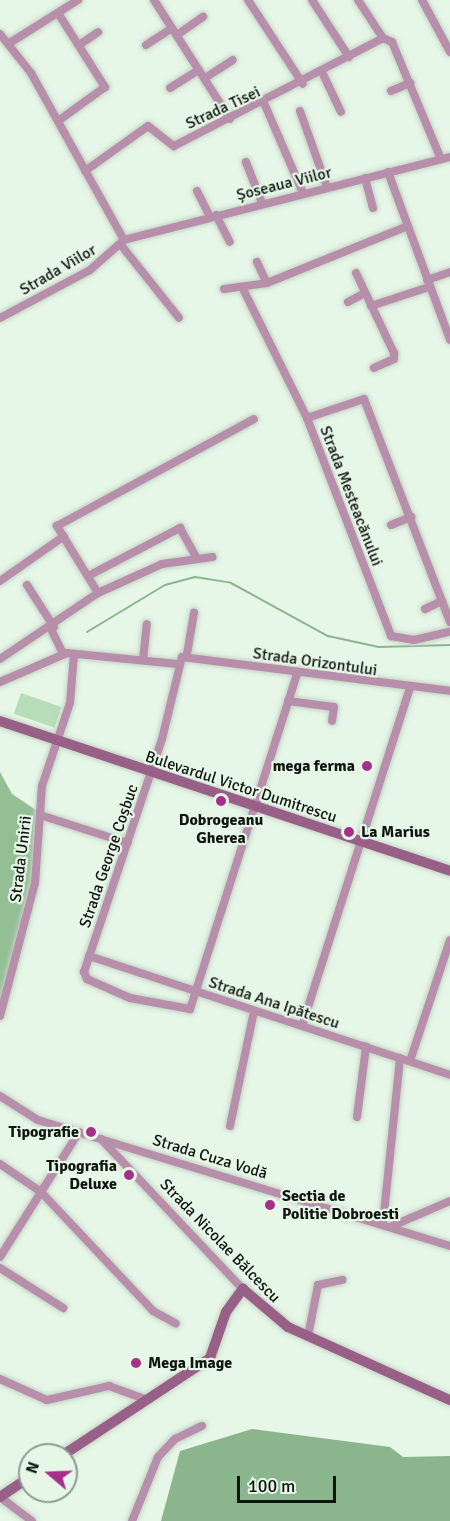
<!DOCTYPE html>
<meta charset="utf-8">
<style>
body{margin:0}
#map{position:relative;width:450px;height:1521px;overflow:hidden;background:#e6f6e7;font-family:Signika,sans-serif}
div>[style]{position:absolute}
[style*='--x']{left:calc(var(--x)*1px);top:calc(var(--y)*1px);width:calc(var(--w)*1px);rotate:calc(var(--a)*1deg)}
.green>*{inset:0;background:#b7deb8;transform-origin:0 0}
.forest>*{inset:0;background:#94bf95}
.water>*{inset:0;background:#8bb58c}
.stream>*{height:2px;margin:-1px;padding:0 1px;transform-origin:1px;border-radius:1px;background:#8bb58c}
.roads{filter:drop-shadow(0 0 2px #c4d2c5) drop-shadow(0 0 2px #c4d2c5)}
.street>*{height:8px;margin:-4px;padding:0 4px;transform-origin:4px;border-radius:4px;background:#b88faa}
.secondary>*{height:10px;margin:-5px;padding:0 5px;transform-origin:5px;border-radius:5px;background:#996087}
.dots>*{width:16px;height:16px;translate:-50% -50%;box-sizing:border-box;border:3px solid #e6f6e7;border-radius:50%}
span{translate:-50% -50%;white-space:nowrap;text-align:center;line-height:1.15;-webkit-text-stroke:4.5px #e6f6e7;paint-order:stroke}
.street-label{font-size:16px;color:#101510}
.poi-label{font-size:16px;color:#101510;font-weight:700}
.right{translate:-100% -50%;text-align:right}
.left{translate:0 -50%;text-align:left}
.north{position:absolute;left:18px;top:1443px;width:60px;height:60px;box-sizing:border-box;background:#e6f6e7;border:2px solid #909c91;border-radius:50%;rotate:289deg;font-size:16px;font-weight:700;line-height:24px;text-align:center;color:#101510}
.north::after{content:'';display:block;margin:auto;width:21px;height:27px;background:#a63088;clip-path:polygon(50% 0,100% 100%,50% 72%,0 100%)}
.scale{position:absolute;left:237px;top:1476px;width:99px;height:27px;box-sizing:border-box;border:3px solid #101510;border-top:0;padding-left:8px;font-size:18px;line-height:21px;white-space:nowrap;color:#101510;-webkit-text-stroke:4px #e6f6e7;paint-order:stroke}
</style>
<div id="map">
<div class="green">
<i style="left:21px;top:693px;width:43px;height:22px;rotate:19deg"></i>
</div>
<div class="forest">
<i style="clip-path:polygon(0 772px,12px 794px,36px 810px,31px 881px,0 1003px)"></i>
</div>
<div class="water">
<i style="clip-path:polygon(252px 1429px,390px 1447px,403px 1457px,450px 1456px,450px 1521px,161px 1521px,180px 1451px)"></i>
</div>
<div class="stream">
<i style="--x:87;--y:632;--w:91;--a:-31.1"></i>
<i style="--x:165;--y:585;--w:31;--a:-15"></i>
<i style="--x:195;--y:577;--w:36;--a:9"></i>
<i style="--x:231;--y:583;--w:111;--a:28.7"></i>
<i style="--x:328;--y:636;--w:52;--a:12.2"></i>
<i style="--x:379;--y:647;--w:71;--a:-1.6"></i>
</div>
<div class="roads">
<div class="street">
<i style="--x:154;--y:0;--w:141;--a:57.4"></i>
<i style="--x:248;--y:0;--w:100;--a:56.8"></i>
<i style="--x:312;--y:0;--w:68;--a:57"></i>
<i style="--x:358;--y:0;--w:45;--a:56.7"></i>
<i style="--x:383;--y:38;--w:10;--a:24"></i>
<i style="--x:392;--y:42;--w:127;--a:67.3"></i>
<i style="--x:422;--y:0;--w:59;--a:61.7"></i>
<i style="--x:58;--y:13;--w:88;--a:57.6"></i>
<i style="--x:105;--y:87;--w:58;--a:144.1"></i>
<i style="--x:0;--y:34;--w:50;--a:51.5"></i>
<i style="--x:31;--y:73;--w:191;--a:60.9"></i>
<i style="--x:177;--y:35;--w:32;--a:-35"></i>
<i style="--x:8;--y:44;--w:83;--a:-32.2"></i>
<i style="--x:79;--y:45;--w:23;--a:-34"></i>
<i style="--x:146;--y:45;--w:31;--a:-33"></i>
<i style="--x:322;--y:72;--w:44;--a:64.6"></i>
<i style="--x:205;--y:78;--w:33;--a:-33"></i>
<i style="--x:170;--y:88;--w:34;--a:-32"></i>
<i style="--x:391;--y:91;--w:21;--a:-23"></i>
<i style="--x:264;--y:103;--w:98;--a:66.6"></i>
<i style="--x:300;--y:111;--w:81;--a:70.4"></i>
<i style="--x:246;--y:162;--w:44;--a:68.7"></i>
<i style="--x:85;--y:171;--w:77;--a:-35.5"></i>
<i style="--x:148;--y:126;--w:33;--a:38"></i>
<i style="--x:174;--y:146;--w:235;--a:-27.3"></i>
<i style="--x:388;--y:172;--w:179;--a:69.7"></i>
<i style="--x:365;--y:178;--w:31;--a:75"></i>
<i style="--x:197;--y:191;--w:28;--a:63"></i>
<i style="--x:216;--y:215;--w:30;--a:63"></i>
<i style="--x:124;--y:240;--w:336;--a:-14.3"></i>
<i style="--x:121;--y:245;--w:93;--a:51.5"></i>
<i style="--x:257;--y:262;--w:23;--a:65"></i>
<i style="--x:356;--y:273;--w:89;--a:64.6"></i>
<i style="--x:394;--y:353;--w:6;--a:90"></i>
<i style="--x:394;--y:359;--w:22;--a:156"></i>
<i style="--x:427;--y:280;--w:24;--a:-19"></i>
<i style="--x:224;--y:289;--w:43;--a:-7.9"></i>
<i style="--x:267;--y:283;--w:152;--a:-22"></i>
<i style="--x:243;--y:289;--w:144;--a:63.6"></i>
<i style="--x:307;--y:418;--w:234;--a:68.9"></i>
<i style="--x:391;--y:636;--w:23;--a:10"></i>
<i style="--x:414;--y:640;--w:37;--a:-13"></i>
<i style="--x:348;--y:302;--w:19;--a:-28"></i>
<i style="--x:371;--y:306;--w:61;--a:-18.1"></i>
<i style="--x:0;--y:318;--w:102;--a:-28.1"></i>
<i style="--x:90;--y:270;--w:45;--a:-41.4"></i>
<i style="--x:307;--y:418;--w:60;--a:-18.4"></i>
<i style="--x:364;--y:399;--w:239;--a:68.9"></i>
<i style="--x:391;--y:525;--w:22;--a:-22"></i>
<i style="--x:90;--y:575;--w:102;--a:-27.6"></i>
<i style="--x:180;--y:528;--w:33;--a:61"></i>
<i style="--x:0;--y:581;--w:78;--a:-35.1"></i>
<i style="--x:27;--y:585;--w:50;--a:57.3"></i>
<i style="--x:98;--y:593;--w:79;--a:-121.5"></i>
<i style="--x:57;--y:526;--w:224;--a:-28.5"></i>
<i style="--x:425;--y:609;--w:19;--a:-25"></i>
<i style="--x:51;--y:629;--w:28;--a:64"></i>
<i style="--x:187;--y:654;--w:42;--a:-80.3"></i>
<i style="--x:0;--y:659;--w:118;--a:-34"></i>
<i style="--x:98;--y:593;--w:70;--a:-24.4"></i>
<i style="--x:162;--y:564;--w:51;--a:-7.8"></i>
<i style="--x:143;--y:660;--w:36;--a:-84"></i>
<i style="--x:297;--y:674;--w:352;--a:107.7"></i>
<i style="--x:190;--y:1009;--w:61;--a:-169.6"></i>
<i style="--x:130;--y:998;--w:47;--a:-156.2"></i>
<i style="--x:87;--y:979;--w:8;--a:-113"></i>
<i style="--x:84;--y:972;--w:246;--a:-71.5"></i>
<i style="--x:162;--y:739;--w:84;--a:-76.3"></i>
<i style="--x:182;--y:657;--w:270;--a:7.2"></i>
<i style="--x:0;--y:682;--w:73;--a:-23.4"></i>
<i style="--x:67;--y:653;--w:111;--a:5.7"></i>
<i style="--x:288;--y:701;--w:46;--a:7.4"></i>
<i style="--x:334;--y:707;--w:14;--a:98"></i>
<i style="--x:40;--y:815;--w:92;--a:17.7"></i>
<i style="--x:89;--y:956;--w:380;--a:18.2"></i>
<i style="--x:0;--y:1016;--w:138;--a:-75.3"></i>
<i style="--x:35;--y:883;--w:97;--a:-85.9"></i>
<i style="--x:42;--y:786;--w:88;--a:-71.4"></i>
<i style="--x:70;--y:703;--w:49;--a:-85.3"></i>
<i style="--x:302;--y:1026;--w:355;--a:-72.3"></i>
<i style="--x:410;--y:1061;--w:127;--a:-71.7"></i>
<i style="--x:0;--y:1096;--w:45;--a:32.3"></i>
<i style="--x:38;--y:1120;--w:431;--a:17"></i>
<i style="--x:357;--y:1117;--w:71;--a:-82.7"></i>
<i style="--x:230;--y:1126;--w:117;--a:-78.2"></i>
<i style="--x:101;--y:1139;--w:207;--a:46.6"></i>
<i style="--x:0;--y:1164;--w:50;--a:34.3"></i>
<i style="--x:41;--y:1192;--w:163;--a:46.7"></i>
<i style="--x:153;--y:1311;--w:26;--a:29"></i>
<i style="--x:383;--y:1223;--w:166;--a:-84.1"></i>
<i style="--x:392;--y:1226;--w:63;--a:-23.3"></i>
<i style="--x:0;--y:1257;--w:148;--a:-57.7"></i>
<i style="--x:0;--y:1268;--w:75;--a:32.4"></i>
<i style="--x:308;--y:1336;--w:52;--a:-78.9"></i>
<i style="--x:318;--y:1285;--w:25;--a:-12"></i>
<i style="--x:0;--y:1379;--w:51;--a:24.1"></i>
<i style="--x:47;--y:1400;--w:64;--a:-12.7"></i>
<i style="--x:109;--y:1386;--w:38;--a:20"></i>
<i style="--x:0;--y:1497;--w:40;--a:37"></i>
<i style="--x:132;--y:1521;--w:69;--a:-67.9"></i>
<i style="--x:158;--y:1457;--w:25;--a:-47"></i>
<i style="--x:175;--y:1439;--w:30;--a:-26"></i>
</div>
<div class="secondary">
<i style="--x:0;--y:721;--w:474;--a:18.4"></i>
<i style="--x:63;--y:1455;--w:176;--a:-33.4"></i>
<i style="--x:210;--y:1358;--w:49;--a:-70.8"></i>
<i style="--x:226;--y:1312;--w:29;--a:-54"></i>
<i style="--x:243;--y:1289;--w:59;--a:40.2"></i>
<i style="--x:288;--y:1327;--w:178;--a:24.3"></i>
<i style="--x:0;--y:1497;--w:36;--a:-34"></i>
</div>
</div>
<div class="dots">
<i style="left:367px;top:766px;background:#a63088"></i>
<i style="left:221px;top:801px;background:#a63088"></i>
<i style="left:349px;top:832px;background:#a63088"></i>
<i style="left:91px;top:1132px;background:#a63088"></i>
<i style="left:129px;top:1175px;background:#a63088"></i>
<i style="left:270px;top:1205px;background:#a63088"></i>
<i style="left:136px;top:1363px;background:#a63088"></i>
</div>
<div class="street-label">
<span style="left:223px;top:108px;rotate:-25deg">Strada Tisei</span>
<span style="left:284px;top:184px;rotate:-14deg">Șoseaua Viilor</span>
<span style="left:58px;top:270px;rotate:-30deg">Strada Viilor</span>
<span style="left:351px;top:496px;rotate:69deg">Strada Mesteacănului</span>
<span style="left:315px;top:662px;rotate:8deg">Strada Orizontului</span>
<span style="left:241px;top:787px;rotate:18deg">Bulevardul Victor Dumitrescu</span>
<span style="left:109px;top:856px;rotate:-71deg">Strada George Coșbuc</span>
<span style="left:21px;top:859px;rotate:-83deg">Strada Unirii</span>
<span style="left:274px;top:1003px;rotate:18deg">Strada Ana Ipătescu</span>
<span style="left:210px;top:1157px;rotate:17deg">Strada Cuza Vodă</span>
<span style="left:220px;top:1241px;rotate:46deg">Strada Nicolae Bălcescu</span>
</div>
<div class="poi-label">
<span class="right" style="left:355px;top:766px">mega ferma</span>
<span style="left:221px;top:829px">Dobrogeanu<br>Gherea</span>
<span class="left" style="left:361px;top:832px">La Marius</span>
<span class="right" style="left:79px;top:1132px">Tipografie</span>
<span class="right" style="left:117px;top:1175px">Tipografia<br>Deluxe</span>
<span class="left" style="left:282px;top:1205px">Sectia de<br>Politie Dobroesti</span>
<span class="left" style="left:148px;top:1363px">Mega Image</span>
</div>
<div class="north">N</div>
<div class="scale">100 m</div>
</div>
